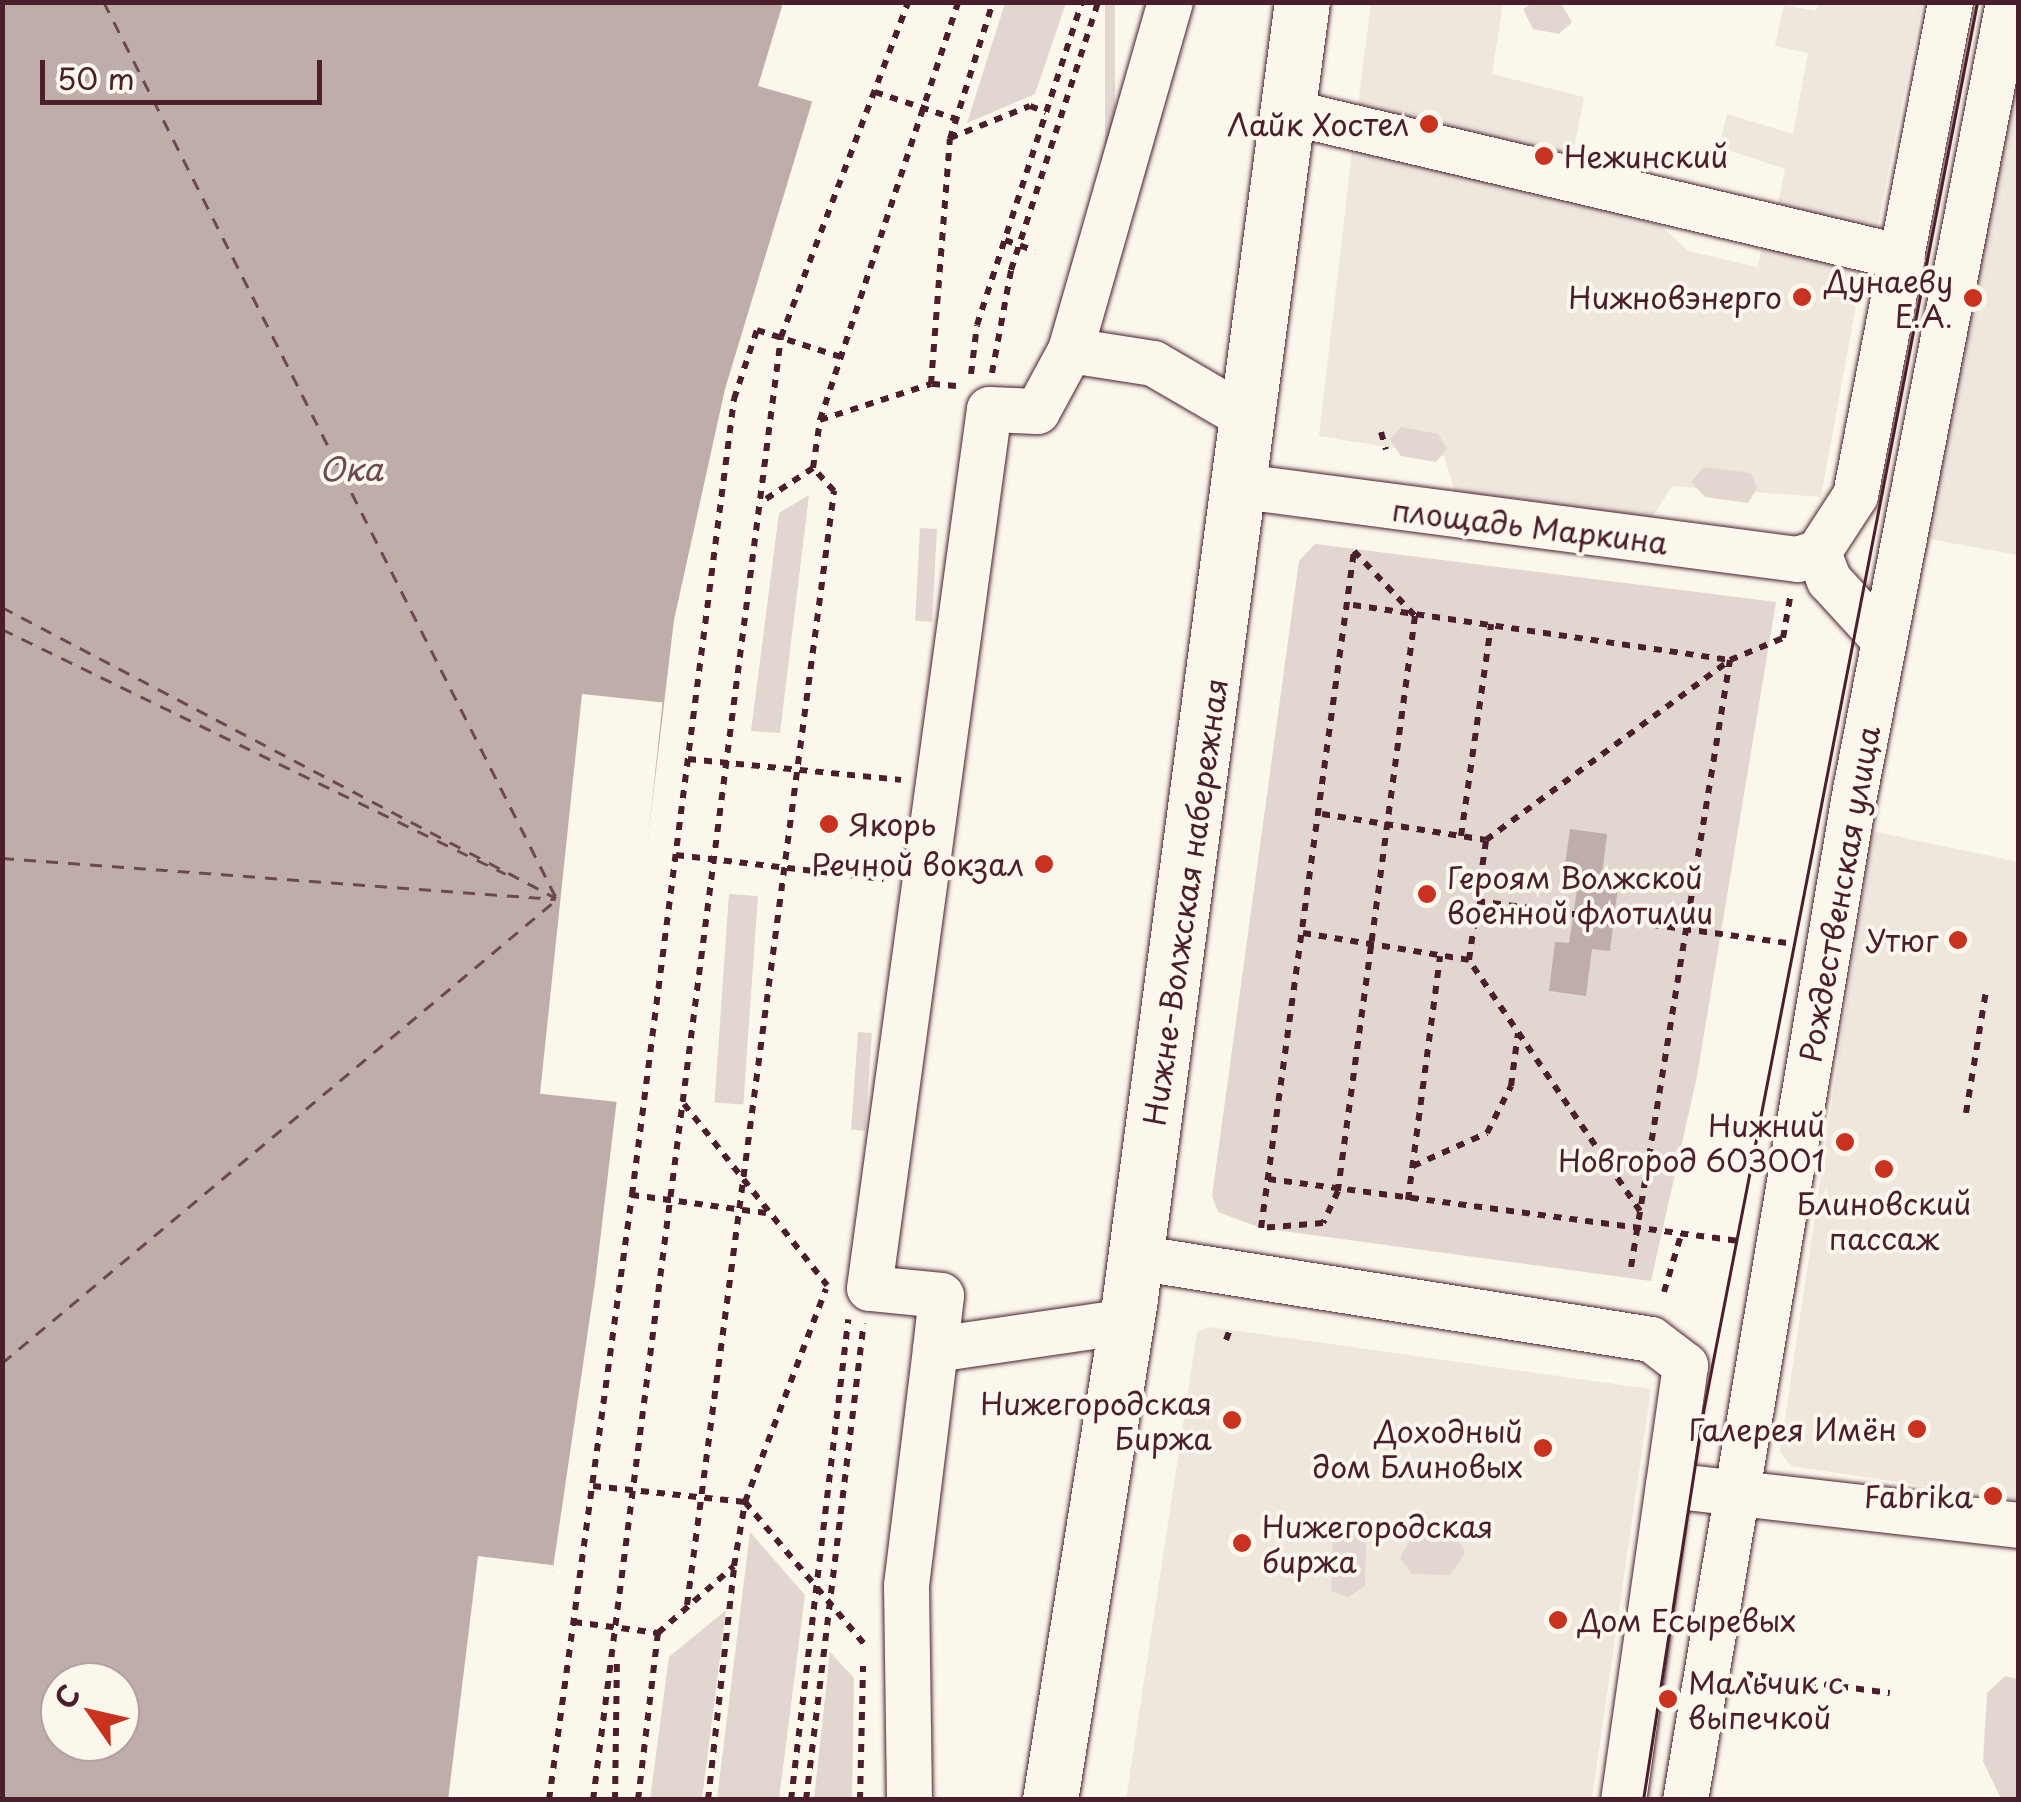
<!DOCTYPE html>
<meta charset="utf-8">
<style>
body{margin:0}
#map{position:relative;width:2021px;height:1802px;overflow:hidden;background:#fbf7ec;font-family:"Playpen Sans",sans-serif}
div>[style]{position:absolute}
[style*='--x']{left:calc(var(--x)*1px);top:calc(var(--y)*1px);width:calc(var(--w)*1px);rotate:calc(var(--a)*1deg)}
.built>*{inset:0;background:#eee7de}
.green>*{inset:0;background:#e2d7d0;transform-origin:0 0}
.water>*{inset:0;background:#bfadaa}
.pier>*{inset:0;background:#fbf7ec;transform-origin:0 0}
.ferry>*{height:2.5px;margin-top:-1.25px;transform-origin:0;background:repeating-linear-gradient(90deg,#6d4a51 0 12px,transparent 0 22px)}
.path>*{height:6px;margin-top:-3px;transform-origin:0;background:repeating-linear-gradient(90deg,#4a1f2b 0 8px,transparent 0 16px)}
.roads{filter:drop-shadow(0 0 2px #4a1f2b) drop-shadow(0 0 2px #4a1f2b)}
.minor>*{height:45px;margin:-22.5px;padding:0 22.5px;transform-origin:22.5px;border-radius:22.5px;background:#fbf7ec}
.major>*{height:55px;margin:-27.5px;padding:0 27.5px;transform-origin:27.5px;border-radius:27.5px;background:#fbf7ec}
.tram>*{height:2.5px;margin:-1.25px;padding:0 1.25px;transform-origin:1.25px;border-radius:1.25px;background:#4a1f2b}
.dots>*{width:28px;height:28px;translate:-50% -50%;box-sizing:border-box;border:5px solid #fbf7ec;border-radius:50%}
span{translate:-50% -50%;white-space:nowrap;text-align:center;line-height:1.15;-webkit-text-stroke:8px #fbf7ec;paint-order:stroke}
.poi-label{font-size:30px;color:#4a1f2b}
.right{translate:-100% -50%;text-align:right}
.left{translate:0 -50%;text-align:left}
.street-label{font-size:30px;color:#4a1f2b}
.water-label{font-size:32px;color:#6d4a51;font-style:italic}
.frame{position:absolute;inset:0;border:5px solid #4a1f2b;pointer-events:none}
.north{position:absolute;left:40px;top:1662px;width:100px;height:100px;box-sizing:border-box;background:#fbf7ec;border:2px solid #b4a19f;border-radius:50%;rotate:304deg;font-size:28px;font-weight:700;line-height:40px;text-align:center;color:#4a1f2b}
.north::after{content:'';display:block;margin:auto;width:35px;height:45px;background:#c8321e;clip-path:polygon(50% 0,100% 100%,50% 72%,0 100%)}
.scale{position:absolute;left:40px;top:60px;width:282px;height:45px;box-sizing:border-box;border:5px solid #4a1f2b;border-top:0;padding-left:12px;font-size:30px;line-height:35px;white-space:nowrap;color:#4a1f2b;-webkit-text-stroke:8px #fbf7ec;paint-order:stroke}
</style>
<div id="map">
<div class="built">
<i style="clip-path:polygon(1371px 3px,1503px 3px,1492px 74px,1584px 97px,1571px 163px,1357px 113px)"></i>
<i style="clip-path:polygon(1818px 3px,1922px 3px,1877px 229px,1776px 214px,1785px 169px,1719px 147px,1727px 114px,1793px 134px,1808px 53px,1775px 46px,1784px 5px,1816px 11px)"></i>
<i style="clip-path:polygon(2018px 31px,2018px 555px,1929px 539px,1921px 575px,1879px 557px)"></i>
<i style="clip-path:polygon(1353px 143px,1660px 225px,1688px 251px,1758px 267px,1763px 241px,1863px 267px,1821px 497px,1672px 486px,1652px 518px,1455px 492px,1444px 456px,1319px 436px)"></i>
<i style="clip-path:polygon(1872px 831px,2018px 862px,2018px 1500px,1791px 1466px,1780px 1452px)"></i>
<i style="clip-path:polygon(1209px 1327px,1651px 1389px,1592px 1799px,1126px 1800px,1197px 1332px)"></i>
</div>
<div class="green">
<i style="clip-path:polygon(1005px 3px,1066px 3px,1035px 94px,967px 123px)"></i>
<i style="left:1105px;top:3px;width:10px;height:253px"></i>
<i style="clip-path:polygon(1533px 3px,1562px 5px,1572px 22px,1559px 34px,1533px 29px,1523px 9px)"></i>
<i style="clip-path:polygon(1401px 427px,1438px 434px,1447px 449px,1436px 462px,1401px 456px,1390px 439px)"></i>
<i style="clip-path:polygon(1704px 467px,1751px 473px,1757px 488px,1748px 503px,1705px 497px,1691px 482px)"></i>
<i style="clip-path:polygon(809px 495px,780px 733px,751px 731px,779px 513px)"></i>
<i style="left:920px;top:528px;width:17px;height:93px;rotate:3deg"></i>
<i style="clip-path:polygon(1315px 544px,1776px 602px,1697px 1076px,1651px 1281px,1261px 1228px,1218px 1212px,1212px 1196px,1299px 561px)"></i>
<i style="left:729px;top:894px;width:29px;height:209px;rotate:4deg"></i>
<i style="left:858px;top:1032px;width:14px;height:98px;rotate:4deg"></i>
<i style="clip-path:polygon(1352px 1530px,1366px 1545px,1365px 1586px,1348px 1597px,1331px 1591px,1333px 1537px)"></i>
<i style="clip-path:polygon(750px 1532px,805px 1595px,779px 1799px,717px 1799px)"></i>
<i style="clip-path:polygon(1412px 1536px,1459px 1541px,1465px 1553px,1450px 1575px,1412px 1574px,1400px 1558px)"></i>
<i style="clip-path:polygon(726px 1610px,702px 1799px,650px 1799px,669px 1657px)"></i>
<i style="clip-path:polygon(830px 1652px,854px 1678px,852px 1799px,814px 1799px)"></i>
<i style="clip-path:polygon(2005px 1676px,2018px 1679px,2018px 1799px,2001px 1799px,1983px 1761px,1987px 1693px)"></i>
</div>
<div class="water">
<i style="clip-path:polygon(evenodd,3px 3px,842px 3px,725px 389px,674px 620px,595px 1283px,519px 1799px,3px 1800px,3px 3px,60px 1682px,120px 1682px,120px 1742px,60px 1742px,60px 1682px)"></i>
<i style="clip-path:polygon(1570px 829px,1607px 834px,1601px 884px,1618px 887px,1610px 951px,1592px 949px,1586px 996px,1549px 991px,1555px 942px,1569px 943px,1578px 883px,1563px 880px)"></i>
</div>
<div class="pier">
<i style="clip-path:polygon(783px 3px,843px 3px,814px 102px,758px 86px)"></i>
<i style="left:582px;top:694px;width:81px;height:402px;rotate:6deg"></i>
<i style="left:478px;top:1556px;width:76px;height:246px;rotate:7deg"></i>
</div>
<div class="ferry">
<i style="--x:104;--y:2;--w:1005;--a:63.21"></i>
<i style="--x:2;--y:607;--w:626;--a:27.71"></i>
<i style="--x:2;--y:629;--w:560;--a:25.92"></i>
<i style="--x:2;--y:858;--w:555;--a:4.24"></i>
<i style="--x:2;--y:1363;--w:722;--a:-39.89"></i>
</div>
<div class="path">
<i style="--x:875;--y:92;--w:85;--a:18.4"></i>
<i style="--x:950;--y:138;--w:86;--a:-21.8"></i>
<i style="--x:1030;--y:106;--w:17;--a:21"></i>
<i style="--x:1005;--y:240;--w:32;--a:20"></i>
<i style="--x:992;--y:373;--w:105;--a:-79.5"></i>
<i style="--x:1011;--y:270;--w:282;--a:-72"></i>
<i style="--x:971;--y:374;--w:49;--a:-83"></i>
<i style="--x:977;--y:325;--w:340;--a:-72"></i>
<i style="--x:956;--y:386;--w:25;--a:-175"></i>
<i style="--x:931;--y:384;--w:246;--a:-85.6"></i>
<i style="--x:950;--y:139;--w:144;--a:-72.6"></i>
<i style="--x:820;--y:420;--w:117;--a:-18"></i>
<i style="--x:1381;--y:432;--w:18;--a:74"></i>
<i style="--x:813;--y:468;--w:49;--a:-81.7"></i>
<i style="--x:820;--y:420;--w:440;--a:-71.7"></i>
<i style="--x:1354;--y:551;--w:89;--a:46.8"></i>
<i style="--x:1415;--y:616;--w:333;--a:97.6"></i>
<i style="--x:1371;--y:946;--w:247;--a:97.7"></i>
<i style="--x:1338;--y:1191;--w:35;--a:115"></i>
<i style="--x:1323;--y:1223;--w:62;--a:175.4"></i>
<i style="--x:1261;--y:1228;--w:683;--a:-82.18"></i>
<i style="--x:1353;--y:605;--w:380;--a:8.3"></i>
<i style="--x:688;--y:759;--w:214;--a:5.6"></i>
<i style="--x:1322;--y:814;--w:166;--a:9"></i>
<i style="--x:1461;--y:836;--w:214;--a:-81.9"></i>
<i style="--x:676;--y:855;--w:209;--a:6.6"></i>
<i style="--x:1477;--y:901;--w:313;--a:7.7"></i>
<i style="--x:1303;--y:933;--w:168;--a:9.2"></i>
<i style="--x:684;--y:1104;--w:231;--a:51.7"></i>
<i style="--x:1966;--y:1113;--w:124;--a:-80.7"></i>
<i style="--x:1413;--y:1166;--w:81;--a:-24"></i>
<i style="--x:1487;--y:1133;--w:53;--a:-62.9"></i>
<i style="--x:1511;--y:1086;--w:53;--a:-82.5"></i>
<i style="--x:1268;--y:1179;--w:475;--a:7.5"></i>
<i style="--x:1408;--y:1200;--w:246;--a:-82.5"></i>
<i style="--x:1640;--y:1211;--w:304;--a:-124.3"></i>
<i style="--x:1469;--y:960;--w:121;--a:-81.9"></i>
<i style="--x:1486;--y:840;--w:303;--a:-36.4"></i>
<i style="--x:766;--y:1213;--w:135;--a:-172.3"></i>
<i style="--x:632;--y:1195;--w:803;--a:-82.7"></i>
<i style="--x:734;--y:399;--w:73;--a:-71.6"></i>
<i style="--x:757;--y:330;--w:88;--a:17.8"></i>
<i style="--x:1631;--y:1267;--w:615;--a:-80.74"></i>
<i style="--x:1730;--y:660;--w:57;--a:-22.5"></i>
<i style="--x:1783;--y:638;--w:41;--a:-80.1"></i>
<i style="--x:1664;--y:1292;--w:59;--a:-73.4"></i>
<i style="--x:1226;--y:1340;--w:12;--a:-70"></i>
<i style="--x:593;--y:1486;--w:153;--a:6"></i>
<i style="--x:745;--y:1502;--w:188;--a:50"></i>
<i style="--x:687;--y:1605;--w:1124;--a:-82.48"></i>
<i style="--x:834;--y:491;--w:31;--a:-132"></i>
<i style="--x:813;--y:468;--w:64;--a:146.6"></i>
<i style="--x:574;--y:1622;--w:85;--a:7.5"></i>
<i style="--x:658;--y:1633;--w:101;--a:-41.4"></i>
<i style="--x:734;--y:1566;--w:65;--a:-80.2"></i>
<i style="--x:745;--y:1502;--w:228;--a:-69.2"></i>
<i style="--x:1745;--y:1674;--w:146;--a:7.5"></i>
<i style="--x:549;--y:1800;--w:611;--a:-82.19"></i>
<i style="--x:593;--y:1800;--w:1475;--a:-82.68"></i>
<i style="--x:781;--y:337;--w:358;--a:-69.2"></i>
<i style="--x:615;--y:1800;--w:144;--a:-89.2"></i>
<i style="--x:638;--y:1800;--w:168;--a:-83.2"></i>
<i style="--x:708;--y:1800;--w:234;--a:-83.6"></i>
<i style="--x:791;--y:1800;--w:484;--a:-83.2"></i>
<i style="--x:806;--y:1800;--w:480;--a:-83.1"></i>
<i style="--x:860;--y:1800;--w:134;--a:-88.7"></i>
</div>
<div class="roads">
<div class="minor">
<i style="--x:1290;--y:112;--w:629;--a:13.33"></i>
<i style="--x:1070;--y:350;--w:362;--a:-74"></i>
<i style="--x:1242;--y:486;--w:560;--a:7.49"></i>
<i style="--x:1797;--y:559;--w:22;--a:-18"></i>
<i style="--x:1818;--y:552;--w:68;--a:-57"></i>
<i style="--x:1855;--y:495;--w:502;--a:-79.09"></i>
<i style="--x:1818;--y:552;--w:30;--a:69"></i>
<i style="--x:1829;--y:580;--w:81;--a:47.5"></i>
<i style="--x:1135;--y:1257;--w:522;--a:9.03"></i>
<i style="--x:1651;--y:1339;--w:43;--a:37.4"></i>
<i style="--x:1685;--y:1365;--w:439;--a:98.1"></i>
<i style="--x:935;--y:1349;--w:54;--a:-83.7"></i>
<i style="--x:941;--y:1295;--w:72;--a:-174.4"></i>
<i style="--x:869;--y:1288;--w:887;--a:-82.23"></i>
<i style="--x:989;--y:409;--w:48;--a:2.4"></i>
<i style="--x:1037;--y:411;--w:69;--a:-61.6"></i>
<i style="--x:1070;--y:350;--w:84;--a:8.9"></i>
<i style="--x:1153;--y:363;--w:113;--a:30.2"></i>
<i style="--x:1668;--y:1485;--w:352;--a:6.5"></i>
<i style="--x:909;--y:1800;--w:215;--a:-90.8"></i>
<i style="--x:906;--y:1585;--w:238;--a:-83"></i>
<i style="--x:935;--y:1349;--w:194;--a:-8.3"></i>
<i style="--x:1685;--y:1800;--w:1014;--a:-80.46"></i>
<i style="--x:1853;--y:800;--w:813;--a:-79.01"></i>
</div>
<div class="major">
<i style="--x:1050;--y:1800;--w:501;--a:-80.93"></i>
<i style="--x:1129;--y:1305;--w:1314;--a:-82.44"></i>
</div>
</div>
<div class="tram">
<i style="--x:1643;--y:1800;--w:398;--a:-81.2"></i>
<i style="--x:1704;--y:1407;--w:1431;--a:-79"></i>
</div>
<div class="dots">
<i style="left:1429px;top:124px;background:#c8321e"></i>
<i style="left:1544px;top:156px;background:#c8321e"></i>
<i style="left:1802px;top:297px;background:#c8321e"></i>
<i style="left:1973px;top:298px;background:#c8321e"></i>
<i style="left:829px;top:824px;background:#c8321e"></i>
<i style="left:1044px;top:864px;background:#c8321e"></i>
<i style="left:1427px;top:894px;background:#c8321e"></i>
<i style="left:1958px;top:940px;background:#c8321e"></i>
<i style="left:1845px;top:1142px;background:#c8321e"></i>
<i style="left:1884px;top:1169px;background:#c8321e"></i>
<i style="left:1232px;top:1420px;background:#c8321e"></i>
<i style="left:1917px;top:1429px;background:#c8321e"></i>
<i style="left:1543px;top:1448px;background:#c8321e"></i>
<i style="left:1993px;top:1496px;background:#c8321e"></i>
<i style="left:1242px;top:1543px;background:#c8321e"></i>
<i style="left:1558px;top:1620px;background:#c8321e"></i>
<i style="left:1668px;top:1699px;background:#c8321e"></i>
</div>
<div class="poi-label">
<span class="right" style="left:1409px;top:124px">Лайк Хостел</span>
<span class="left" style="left:1564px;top:156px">Нежинский</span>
<span class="right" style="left:1953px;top:298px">Дунаеву<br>Е.А.</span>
<span class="right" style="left:1782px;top:297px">Нижновэнерго</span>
<span class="left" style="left:849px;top:824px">Якорь</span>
<span class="right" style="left:1024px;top:864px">Речной вокзал</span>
<span class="left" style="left:1447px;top:894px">Героям Волжской<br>военной флотилии</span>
<span class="right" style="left:1938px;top:940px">Утюг</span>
<span class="right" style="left:1825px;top:1142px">Нижний<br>Новгород 603001</span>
<span style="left:1884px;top:1220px">Блиновский<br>пассаж</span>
<span class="right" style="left:1212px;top:1420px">Нижегородская<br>Биржа</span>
<span class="right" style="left:1897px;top:1429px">Галерея Имён</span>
<span class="right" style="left:1523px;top:1448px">Доходный<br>дом Блиновых</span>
<span class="right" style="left:1973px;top:1496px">Fabrika</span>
<span class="left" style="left:1262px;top:1543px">Нижегородская<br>биржа</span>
<span class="left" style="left:1578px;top:1620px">Дом Есыревых</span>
<span class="left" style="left:1688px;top:1699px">Мальчик с<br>выпечкой</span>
</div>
<div class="street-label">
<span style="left:1530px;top:526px;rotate:7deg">площадь Маркина</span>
<span style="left:1839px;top:894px;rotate:-80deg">Рождественская улица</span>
<span style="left:1185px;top:902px;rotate:-82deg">Нижне-Волжская набережная</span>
</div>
<div class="water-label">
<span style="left:351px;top:468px">Ока</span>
</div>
<div class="frame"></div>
<div class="north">С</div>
<div class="scale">50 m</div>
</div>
